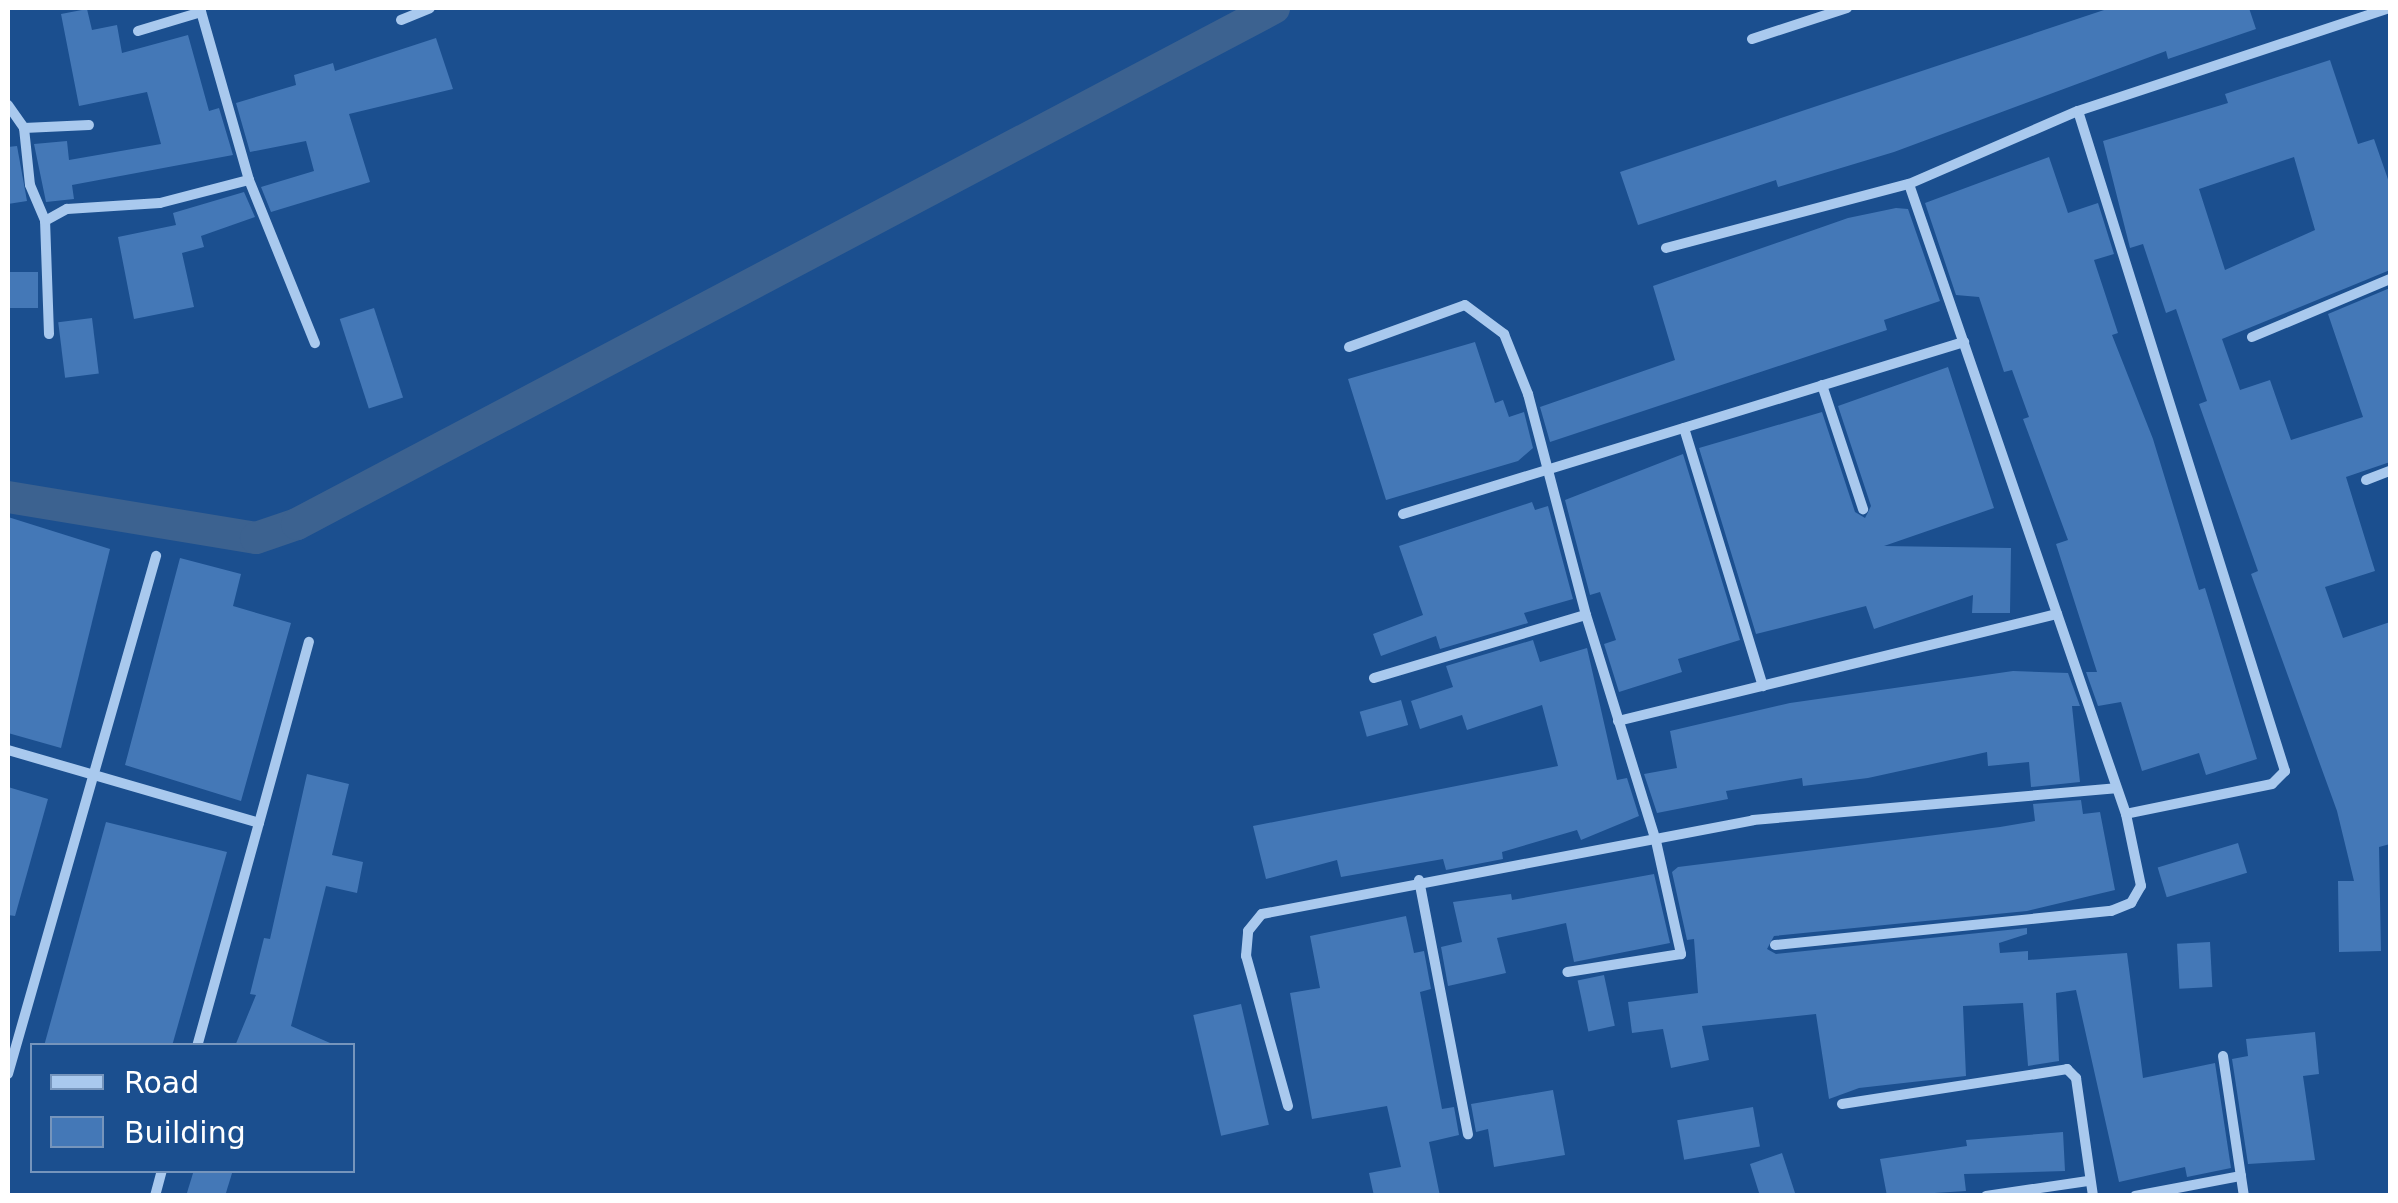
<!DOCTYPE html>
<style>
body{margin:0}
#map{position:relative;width:2398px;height:1203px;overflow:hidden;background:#1b4f8f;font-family:"DejaVu Sans",sans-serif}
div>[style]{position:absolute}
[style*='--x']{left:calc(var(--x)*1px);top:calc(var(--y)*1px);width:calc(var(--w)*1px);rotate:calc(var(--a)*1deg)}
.canal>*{height:32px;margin:-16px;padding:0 16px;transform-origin:16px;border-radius:16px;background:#3c6290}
.building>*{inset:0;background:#4478b7;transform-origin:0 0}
.minor>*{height:10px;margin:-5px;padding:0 5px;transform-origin:5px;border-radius:5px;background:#a9c9ee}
span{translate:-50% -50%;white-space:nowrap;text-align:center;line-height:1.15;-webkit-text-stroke:10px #1b4f8f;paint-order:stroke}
.frame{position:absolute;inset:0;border:10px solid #fff;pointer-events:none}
.legend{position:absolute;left:30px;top:1043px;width:325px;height:130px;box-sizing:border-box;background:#1b4f8f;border:2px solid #7695bc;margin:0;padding:12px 18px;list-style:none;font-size:30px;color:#fff}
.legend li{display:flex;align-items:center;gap:20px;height:50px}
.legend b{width:50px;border:2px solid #7695bc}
</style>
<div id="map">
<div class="canal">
<i style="--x:8;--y:497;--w:251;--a:9.4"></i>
<i style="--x:256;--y:538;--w:43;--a:-18.9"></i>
<i style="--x:297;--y:524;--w:1105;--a:-27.84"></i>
</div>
<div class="building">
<i style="clip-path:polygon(2110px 8px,2249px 8px,2256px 29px,2168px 59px,2166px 51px,1894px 152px,1778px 187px,1776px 180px,1638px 225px,1620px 172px)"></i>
<i style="clip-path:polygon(87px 9px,92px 30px,117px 25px,122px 53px,188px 35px,209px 111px,219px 108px,233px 155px,72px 185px,74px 199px,46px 202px,34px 144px,67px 141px,69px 160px,161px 144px,147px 92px,79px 106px,61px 14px)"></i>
<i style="clip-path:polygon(436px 38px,453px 89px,349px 114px,370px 182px,271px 212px,261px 187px,314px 171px,306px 141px,250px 152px,236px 103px,296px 85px,294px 75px,333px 63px,335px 71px)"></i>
<i style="clip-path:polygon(evenodd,2330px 60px,2358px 144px,2374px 139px,2390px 185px,2390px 270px,2222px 339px,2240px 390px,2270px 380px,2291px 440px,2363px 417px,2328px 314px,2390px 288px,2390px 462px,2346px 477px,2375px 571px,2325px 587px,2343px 638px,2390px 622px,2390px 844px,2379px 847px,2381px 951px,2339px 952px,2338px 881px,2354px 881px,2337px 811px,2251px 574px,2258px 571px,2199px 404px,2207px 401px,2176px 309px,2166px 313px,2143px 244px,2130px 248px,2103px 141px,2228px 103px,2225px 94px,2330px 60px,2294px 157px,2315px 230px,2225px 270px,2199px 189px,2294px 157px)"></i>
<i style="clip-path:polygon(17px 146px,27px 201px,8px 204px,8px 147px)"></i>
<i style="clip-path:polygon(2049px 157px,2068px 213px,2098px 203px,2114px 254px,2094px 260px,2118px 333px,2112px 335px,2153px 439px,2199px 590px,2205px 588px,2257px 759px,2206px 775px,2199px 753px,2142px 771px,2121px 702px,2098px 706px,2086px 672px,2097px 672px,2056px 544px,2068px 540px,2023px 419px,2029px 417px,2012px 370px,2004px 372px,1979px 297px,1956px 295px,1925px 203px)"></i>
<i style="clip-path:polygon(244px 192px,255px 217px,201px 236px,204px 247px,182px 253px,194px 307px,134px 319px,118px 237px,176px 225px,173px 213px)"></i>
<i style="clip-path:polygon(1896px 208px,1908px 209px,1940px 301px,1884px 320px,1887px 330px,1550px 442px,1540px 407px,1675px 360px,1653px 286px,1848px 218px)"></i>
<i style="left:8px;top:272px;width:30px;height:36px"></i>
<i style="left:374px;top:308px;width:94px;height:36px;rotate:72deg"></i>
<i style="left:92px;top:318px;width:56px;height:34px;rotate:83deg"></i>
<i style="clip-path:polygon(1475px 342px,1495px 403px,1503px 400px,1509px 417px,1524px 412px,1533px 448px,1518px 461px,1386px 500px,1348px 379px)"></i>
<i style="clip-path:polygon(1948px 367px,1994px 508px,1884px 546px,2011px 548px,2010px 613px,1972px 613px,1973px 595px,1874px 629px,1866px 606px,1756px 634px,1699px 448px,1822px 412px,1855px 512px,1865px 518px,1871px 506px,1838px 406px)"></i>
<i style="clip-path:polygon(1683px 454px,1740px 640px,1678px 659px,1682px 672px,1619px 692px,1604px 644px,1616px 640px,1600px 592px,1590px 595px,1565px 500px)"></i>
<i style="clip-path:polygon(1532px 502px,1535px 510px,1548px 506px,1573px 599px,1524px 613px,1528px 623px,1440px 649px,1436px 636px,1381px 656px,1373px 634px,1423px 615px,1399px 546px)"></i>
<i style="clip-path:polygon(8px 517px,110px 549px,61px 748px,8px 733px)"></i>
<i style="clip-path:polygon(180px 558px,241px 574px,233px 606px,291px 623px,241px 801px,125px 765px)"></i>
<i style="clip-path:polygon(1533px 640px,1540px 662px,1587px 648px,1617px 780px,1627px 778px,1639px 816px,1581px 840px,1577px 830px,1502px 852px,1503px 859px,1446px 870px,1443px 859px,1341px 877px,1337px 860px,1266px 879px,1253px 826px,1558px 766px,1542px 705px,1467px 730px,1462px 715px,1420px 729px,1411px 701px,1453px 687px,1446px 666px)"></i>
<i style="clip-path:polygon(2013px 671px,2068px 673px,2080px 706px,2072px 706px,2080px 782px,2031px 787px,2029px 762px,1988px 766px,1987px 752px,1868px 778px,1803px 786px,1802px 778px,1726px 791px,1728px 799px,1657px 813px,1644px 774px,1677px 768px,1670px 731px,1790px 703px)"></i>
<i style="left:1401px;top:700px;width:26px;height:43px;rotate:74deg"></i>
<i style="clip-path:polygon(307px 774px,349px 784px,332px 855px,363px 862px,357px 893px,326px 886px,291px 1026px,337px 1046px,235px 1046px,256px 995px,250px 994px,264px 938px,270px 939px)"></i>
<i style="clip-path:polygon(8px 787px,48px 799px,15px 916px,8px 915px)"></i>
<i style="clip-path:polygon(2081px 800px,2083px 814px,2100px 812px,2115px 890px,2027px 911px,1774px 936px,1767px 949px,1776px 954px,2027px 928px,2027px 934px,1999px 943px,2000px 953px,2028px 951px,2028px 960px,2127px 953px,2143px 1078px,2215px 1063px,2231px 1168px,2187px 1177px,2185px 1167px,2119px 1182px,2076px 990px,2056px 993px,2059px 1061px,2028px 1066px,2023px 1003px,1963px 1006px,1966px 1076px,1859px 1088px,1829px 1099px,1816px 1014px,1702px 1026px,1709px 1060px,1671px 1068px,1663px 1029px,1632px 1033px,1628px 1002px,1698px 993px,1694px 939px,1687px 940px,1672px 872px,1678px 867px,2000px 827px,2035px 821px,2033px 804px)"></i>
<i style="clip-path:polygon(106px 822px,227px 852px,172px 1046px,44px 1046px)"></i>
<i style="left:2238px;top:843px;width:31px;height:84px;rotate:73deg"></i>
<i style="clip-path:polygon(1654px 874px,1670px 943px,1574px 962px,1566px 923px,1497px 938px,1506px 973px,1448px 986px,1441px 947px,1462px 942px,1453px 902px,1511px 894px,1512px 900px)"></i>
<i style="clip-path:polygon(1406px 916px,1414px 953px,1424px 951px,1431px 989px,1420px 992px,1442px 1109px,1454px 1107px,1459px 1135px,1429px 1142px,1440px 1196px,1374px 1196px,1369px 1173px,1401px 1167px,1387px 1106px,1312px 1119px,1290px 993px,1320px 988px,1310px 936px)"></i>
<i style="left:2210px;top:942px;width:45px;height:33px;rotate:87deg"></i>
<i style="left:1604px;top:975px;width:52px;height:27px;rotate:78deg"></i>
<i style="left:1241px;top:1004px;width:124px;height:49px;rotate:77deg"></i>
<i style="clip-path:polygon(2315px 1032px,2319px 1074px,2303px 1076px,2315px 1160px,2248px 1164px,2232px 1059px,2248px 1056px,2246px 1039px)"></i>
<i style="clip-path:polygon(1553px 1090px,1565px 1155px,1494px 1167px,1488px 1129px,1476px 1132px,1471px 1104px)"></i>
<i style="left:1753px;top:1107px;width:40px;height:77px;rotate:80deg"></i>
<i style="clip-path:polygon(2063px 1132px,2065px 1171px,1964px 1174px,1966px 1191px,1887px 1196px,1880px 1159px,1967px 1146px,1966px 1140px)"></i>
<i style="clip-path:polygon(1782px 1153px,1796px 1196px,1760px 1196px,1750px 1164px)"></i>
<i style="clip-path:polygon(194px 1170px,233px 1170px,225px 1196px,186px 1196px)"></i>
</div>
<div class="minor">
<i style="--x:200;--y:8;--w:179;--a:74.1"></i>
<i style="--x:249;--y:180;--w:176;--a:68"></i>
<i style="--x:401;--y:20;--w:31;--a:-22"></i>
<i style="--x:138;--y:31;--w:66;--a:-16.8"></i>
<i style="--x:1752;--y:39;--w:100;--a:-18.1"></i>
<i style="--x:8;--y:105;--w:28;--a:55"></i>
<i style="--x:24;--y:128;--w:65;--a:-2.6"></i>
<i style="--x:2078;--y:111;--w:692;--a:72.59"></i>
<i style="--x:2285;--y:771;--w:18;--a:135"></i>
<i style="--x:2272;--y:784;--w:149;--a:168.4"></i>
<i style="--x:24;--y:128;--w:57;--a:84"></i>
<i style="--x:30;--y:185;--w:39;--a:67"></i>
<i style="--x:1666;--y:248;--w:251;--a:-14.8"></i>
<i style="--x:1909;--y:184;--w:184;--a:-23.4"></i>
<i style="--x:2078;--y:111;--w:328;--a:-18.3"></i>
<i style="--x:49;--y:334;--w:113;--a:-92"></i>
<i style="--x:45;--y:221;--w:25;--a:-29"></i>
<i style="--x:67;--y:209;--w:93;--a:-3.7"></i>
<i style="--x:160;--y:203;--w:92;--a:-14.5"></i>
<i style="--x:2252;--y:337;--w:150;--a:-22.8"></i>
<i style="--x:1349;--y:347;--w:123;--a:-19.9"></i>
<i style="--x:1465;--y:305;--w:49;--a:36.6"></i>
<i style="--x:1504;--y:334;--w:65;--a:68.2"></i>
<i style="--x:1528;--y:394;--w:228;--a:75.3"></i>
<i style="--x:1586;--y:615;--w:237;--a:72.8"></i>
<i style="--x:1656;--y:841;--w:116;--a:77.5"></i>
<i style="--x:1681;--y:954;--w:115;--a:171"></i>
<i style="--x:1822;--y:385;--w:131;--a:71.7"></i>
<i style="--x:1684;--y:428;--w:270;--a:73"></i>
<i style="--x:2366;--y:480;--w:26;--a:-21"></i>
<i style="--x:1403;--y:514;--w:587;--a:-17.05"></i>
<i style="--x:1374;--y:678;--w:221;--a:-16.6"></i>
<i style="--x:1618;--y:721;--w:452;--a:-13.7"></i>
<i style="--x:8;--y:750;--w:261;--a:16.2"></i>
<i style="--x:259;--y:823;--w:231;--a:105.5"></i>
<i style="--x:259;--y:823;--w:188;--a:-74.6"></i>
<i style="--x:1419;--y:880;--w:259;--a:79.1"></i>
<i style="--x:1775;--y:945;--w:338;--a:-5.8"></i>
<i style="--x:2111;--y:911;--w:22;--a:-22"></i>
<i style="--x:2131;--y:903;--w:20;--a:-60"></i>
<i style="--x:2141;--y:886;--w:74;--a:-101.8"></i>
<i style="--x:2126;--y:814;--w:666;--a:-109.01"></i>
<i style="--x:2223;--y:1056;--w:142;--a:81.5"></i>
<i style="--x:8;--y:1074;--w:539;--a:-74.05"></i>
<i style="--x:1842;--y:1104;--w:228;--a:-8.8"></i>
<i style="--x:2067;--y:1069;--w:13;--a:45"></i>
<i style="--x:2076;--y:1078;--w:119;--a:81.8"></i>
<i style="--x:1288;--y:1106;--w:156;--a:-105.6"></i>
<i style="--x:1246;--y:956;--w:25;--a:-85"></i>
<i style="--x:1248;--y:931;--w:22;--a:-51"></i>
<i style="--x:1262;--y:914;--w:500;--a:-10.8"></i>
<i style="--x:1753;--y:820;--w:364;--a:-5"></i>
<i style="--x:155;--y:1196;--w:27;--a:-75"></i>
<i style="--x:1986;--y:1196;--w:103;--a:-8.4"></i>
<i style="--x:2135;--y:1196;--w:108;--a:-10.7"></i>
</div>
<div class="frame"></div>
<ul class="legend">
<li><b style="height:12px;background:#a9c9ee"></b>Road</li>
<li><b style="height:28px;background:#4478b7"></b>Building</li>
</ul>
</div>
